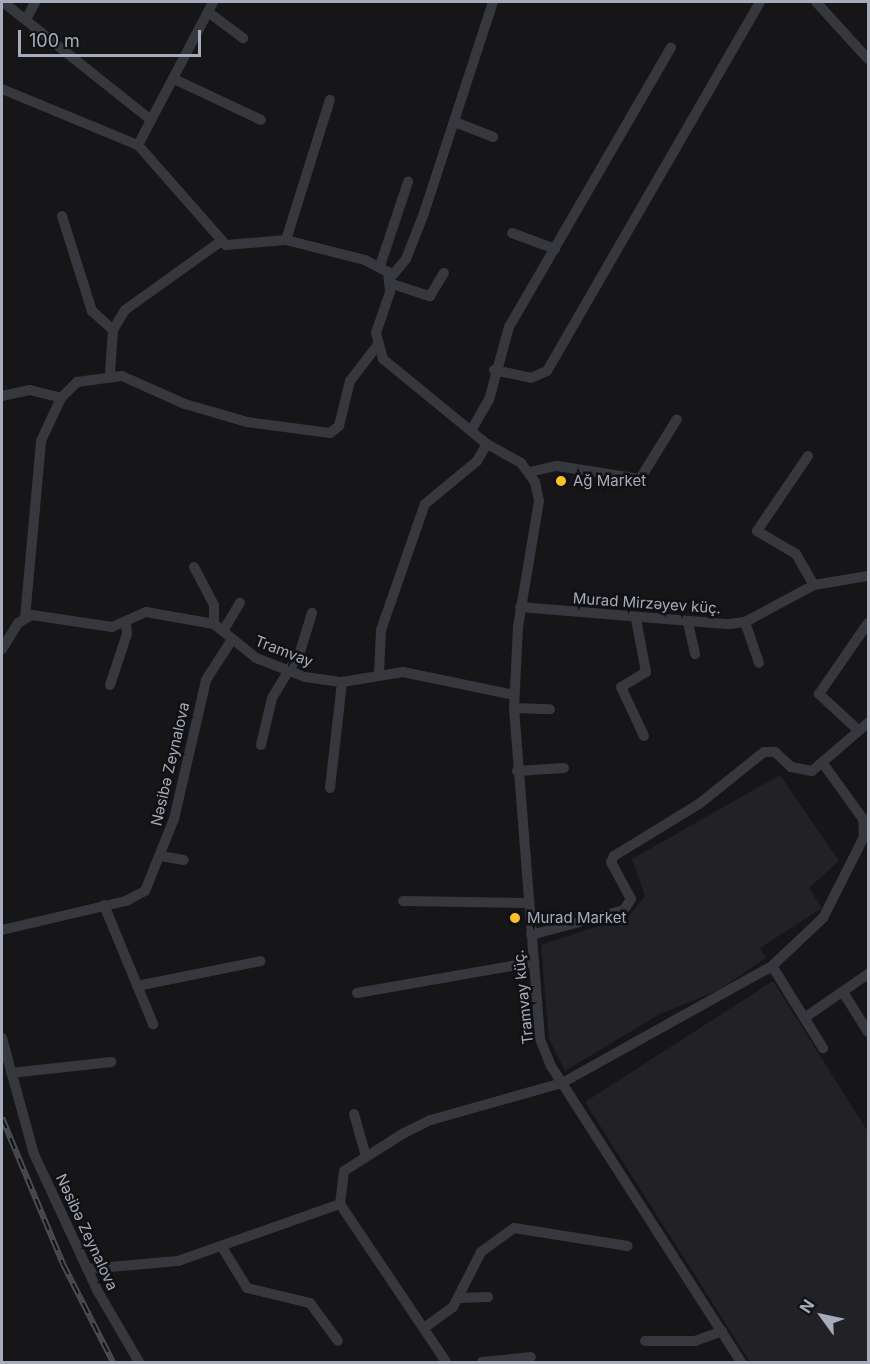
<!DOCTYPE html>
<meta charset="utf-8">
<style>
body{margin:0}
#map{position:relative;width:870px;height:1364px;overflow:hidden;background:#161619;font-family:Inter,sans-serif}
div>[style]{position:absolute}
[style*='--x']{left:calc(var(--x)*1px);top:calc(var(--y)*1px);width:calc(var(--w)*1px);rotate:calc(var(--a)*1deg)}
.built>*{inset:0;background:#222226}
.street>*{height:10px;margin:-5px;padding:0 5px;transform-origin:5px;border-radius:5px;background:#37383e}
.rail>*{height:6px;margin-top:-3px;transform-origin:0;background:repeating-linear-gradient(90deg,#111114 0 11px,#4a4c53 0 22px);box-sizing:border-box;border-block:2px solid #4a4c53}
.dots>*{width:16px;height:16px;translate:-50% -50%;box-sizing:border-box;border:3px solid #111114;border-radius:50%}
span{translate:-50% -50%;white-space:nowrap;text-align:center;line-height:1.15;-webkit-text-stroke:5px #111114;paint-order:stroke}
.poi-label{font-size:15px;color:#a7acba}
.left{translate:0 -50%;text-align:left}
.street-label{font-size:15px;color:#a7acba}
.frame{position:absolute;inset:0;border:3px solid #a7acba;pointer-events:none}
.north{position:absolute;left:792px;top:1286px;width:60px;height:60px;-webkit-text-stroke:4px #111114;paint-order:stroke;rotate:303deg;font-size:16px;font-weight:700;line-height:24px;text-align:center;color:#a7acba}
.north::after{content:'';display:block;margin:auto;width:21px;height:27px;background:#a7acba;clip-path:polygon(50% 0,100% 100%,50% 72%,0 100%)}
.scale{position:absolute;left:18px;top:30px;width:183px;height:27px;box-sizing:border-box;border:3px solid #a7acba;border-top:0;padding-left:8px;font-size:18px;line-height:21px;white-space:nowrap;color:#a7acba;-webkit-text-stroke:4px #111114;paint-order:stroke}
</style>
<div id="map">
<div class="built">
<i style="clip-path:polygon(780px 775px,839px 861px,809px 888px,822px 908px,760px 948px,766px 958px,719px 990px,660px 1014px,565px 1071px,549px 1039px,541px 945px,629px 916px,645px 896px,632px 859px)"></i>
<i style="clip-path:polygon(773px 981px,868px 1132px,868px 1362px,750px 1362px,585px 1102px)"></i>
</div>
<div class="street">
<i style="--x:3;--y:2;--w:189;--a:38.6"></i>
<i style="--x:816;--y:2;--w:77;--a:47.6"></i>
<i style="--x:208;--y:12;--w:44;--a:36.6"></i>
<i style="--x:27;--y:18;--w:18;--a:-63"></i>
<i style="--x:174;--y:79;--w:96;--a:25.2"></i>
<i style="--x:2;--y:89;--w:147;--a:22.4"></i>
<i style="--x:138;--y:145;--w:133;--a:48.7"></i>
<i style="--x:226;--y:245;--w:60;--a:-4.8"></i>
<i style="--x:286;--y:240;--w:81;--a:14.2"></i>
<i style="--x:365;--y:260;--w:26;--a:28"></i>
<i style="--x:388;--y:272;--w:20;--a:84"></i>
<i style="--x:390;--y:292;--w:43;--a:108.9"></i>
<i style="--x:376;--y:333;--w:27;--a:75"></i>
<i style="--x:383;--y:359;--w:134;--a:39.3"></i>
<i style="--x:487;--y:444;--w:39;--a:29"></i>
<i style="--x:521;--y:463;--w:24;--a:54"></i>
<i style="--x:535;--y:482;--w:19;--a:78"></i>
<i style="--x:539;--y:501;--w:128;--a:99.5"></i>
<i style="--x:518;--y:627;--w:81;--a:92.8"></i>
<i style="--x:514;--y:708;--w:332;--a:85.5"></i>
<i style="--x:540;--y:1039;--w:29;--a:68"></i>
<i style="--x:551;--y:1066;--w:352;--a:57.3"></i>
<i style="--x:455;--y:122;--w:41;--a:21.5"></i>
<i style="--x:138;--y:145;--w:161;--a:-62.3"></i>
<i style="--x:62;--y:216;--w:100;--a:72.5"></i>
<i style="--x:92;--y:311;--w:28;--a:42"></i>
<i style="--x:512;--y:233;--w:46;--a:20.4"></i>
<i style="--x:286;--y:240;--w:147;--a:-72.6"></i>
<i style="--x:380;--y:266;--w:89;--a:-71.6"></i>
<i style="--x:391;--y:277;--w:23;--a:-50"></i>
<i style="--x:406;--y:259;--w:49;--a:-68.6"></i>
<i style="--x:424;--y:213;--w:222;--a:-71.9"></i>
<i style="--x:392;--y:284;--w:40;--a:18"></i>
<i style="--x:430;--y:296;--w:27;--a:-59"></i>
<i style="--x:494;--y:370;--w:38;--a:12"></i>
<i style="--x:531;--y:378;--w:17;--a:-24"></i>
<i style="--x:547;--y:371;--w:426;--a:-60"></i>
<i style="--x:110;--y:373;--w:43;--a:-86"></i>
<i style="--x:113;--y:330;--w:23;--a:-59"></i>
<i style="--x:125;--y:310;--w:117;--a:-35.6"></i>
<i style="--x:2;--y:396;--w:29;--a:-12"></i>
<i style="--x:30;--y:390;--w:32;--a:14"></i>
<i style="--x:472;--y:429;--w:34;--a:-60"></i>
<i style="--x:489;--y:400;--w:76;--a:-74.7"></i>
<i style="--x:509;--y:327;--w:323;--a:-59.9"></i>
<i style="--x:808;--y:456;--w:91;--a:124.2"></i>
<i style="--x:757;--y:531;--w:45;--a:30.5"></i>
<i style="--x:796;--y:554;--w:36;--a:60"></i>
<i style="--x:530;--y:472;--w:28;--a:-13"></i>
<i style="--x:557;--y:466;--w:84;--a:8.9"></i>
<i style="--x:640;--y:479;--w:70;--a:-58.3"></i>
<i style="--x:194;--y:567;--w:43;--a:62.2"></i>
<i style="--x:214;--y:605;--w:19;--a:90"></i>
<i style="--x:520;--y:607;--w:210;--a:4.7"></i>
<i style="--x:729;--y:624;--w:16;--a:-7"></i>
<i style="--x:745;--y:622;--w:78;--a:-28.2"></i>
<i style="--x:814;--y:585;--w:55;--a:-9.5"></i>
<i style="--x:25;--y:618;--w:178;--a:-84.8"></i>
<i style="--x:41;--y:441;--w:47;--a:-65.1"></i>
<i style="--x:61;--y:398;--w:23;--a:-45"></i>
<i style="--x:77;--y:382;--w:45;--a:-7.6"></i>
<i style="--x:122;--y:376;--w:69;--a:24"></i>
<i style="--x:185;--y:404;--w:65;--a:16.2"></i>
<i style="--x:247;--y:422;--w:84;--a:7.5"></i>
<i style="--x:330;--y:433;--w:11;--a:-38"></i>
<i style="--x:339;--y:426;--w:46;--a:-76.3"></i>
<i style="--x:350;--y:381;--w:44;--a:-52.4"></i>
<i style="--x:636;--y:619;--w:54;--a:79.3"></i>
<i style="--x:646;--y:672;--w:29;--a:149"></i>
<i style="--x:621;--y:687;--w:54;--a:64.9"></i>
<i style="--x:745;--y:622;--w:43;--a:71.1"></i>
<i style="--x:688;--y:623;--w:32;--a:77"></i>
<i style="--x:223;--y:631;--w:33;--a:-59"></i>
<i style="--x:2;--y:649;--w:31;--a:-58"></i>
<i style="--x:18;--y:623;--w:16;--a:-30"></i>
<i style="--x:32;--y:615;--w:81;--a:8.5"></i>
<i style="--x:112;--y:627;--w:37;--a:-24"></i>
<i style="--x:146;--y:612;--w:69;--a:10"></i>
<i style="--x:214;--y:624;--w:54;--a:39"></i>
<i style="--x:256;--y:658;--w:53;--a:21.2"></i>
<i style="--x:305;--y:677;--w:37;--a:8"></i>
<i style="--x:342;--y:682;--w:62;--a:-9.3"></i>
<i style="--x:403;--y:672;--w:113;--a:11.7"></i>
<i style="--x:379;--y:673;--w:43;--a:-87.3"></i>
<i style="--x:381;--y:630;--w:133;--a:-70.8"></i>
<i style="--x:425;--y:504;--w:67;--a:-39.6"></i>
<i style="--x:477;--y:461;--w:20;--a:-60"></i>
<i style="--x:110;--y:685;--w:54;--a:-71.6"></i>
<i style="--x:127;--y:634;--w:11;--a:-95"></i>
<i style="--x:514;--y:708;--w:36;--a:2"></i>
<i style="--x:857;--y:729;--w:52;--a:-137.4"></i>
<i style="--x:819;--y:694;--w:86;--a:-55.4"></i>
<i style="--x:261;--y:745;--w:48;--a:-76.8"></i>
<i style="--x:272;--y:698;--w:54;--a:-58.7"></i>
<i style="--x:300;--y:652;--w:41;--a:-72.9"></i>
<i style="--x:517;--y:771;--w:47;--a:-3.7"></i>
<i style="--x:330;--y:788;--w:107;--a:-83.5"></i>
<i style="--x:161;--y:856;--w:23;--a:10"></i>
<i style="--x:403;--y:901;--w:125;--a:0.9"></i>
<i style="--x:104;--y:905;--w:129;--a:67.6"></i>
<i style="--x:2;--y:930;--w:127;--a:-13.2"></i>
<i style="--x:126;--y:901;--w:21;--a:-28"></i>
<i style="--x:145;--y:891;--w:78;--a:-68.1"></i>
<i style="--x:174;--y:819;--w:143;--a:-77"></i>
<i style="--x:206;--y:680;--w:46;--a:-57.3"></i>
<i style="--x:531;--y:935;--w:96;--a:-15"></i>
<i style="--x:624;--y:910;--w:13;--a:-58"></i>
<i style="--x:631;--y:899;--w:42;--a:-118.4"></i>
<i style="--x:611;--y:862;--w:7;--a:-63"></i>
<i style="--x:614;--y:856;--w:100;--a:-31.5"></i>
<i style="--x:699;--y:804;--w:83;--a:-38.7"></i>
<i style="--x:764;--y:752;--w:11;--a:0"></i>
<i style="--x:775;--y:752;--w:22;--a:43"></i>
<i style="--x:791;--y:767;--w:21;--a:11"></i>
<i style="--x:812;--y:771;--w:74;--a:-40.6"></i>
<i style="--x:772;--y:966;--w:97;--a:58.1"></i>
<i style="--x:137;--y:986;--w:126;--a:-11.4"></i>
<i style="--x:843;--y:992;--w:47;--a:58"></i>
<i style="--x:357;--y:993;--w:180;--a:-9.9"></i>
<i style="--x:804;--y:1018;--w:78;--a:-34.5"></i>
<i style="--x:2;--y:1038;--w:120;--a:74.6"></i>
<i style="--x:34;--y:1154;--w:150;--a:65.1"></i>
<i style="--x:97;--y:1290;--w:83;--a:59.7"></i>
<i style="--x:11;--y:1073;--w:101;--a:-6.3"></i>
<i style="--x:354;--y:1114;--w:44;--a:74.1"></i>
<i style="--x:340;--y:1204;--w:190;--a:56.1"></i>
<i style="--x:222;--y:1247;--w:48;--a:58.6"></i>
<i style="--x:247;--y:1288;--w:65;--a:13.4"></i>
<i style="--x:310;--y:1303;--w:47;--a:53.6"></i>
<i style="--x:87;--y:1269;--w:91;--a:-5"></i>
<i style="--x:178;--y:1261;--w:172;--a:-19.4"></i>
<i style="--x:340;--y:1204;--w:33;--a:-83"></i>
<i style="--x:344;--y:1171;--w:71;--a:-32.3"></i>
<i style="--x:404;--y:1133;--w:30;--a:-26"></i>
<i style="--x:431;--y:1120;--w:136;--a:-15.8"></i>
<i style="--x:562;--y:1083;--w:240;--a:-29.1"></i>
<i style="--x:772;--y:966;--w:70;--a:-43.3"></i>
<i style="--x:823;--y:918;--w:91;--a:-63.2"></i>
<i style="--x:864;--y:837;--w:18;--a:-93"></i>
<i style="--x:863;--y:819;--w:67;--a:-125.8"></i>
<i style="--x:459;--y:1298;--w:29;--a:-2"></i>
<i style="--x:424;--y:1328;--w:36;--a:-36"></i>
<i style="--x:453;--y:1307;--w:62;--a:-63"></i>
<i style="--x:481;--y:1252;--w:41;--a:-36"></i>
<i style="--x:514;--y:1228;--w:115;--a:9"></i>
<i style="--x:645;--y:1341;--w:50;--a:0"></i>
<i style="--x:695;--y:1341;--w:29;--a:-20"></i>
<i style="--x:482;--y:1362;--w:49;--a:-5.8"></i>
</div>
<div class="rail">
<i style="--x:2;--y:1118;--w:158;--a:67.3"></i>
<i style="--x:63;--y:1264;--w:110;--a:63"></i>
</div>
<div class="dots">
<i style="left:561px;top:481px;background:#ffbf28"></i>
<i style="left:515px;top:918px;background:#ffbf28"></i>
</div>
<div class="poi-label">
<span class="left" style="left:573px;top:481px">Ağ Market</span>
<span class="left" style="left:527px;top:918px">Murad Market</span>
</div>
<div class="street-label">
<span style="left:647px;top:603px;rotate:4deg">Murad Mirzəyev küç.</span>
<span style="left:284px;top:651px;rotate:21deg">Tramvay</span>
<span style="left:170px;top:764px;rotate:-77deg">Nəsibə Zeynalova</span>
<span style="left:523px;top:997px;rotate:-96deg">Tramvay küç.</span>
<span style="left:87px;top:1232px;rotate:65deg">Nəsibə Zeynalova</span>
</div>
<div class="frame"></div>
<div class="north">N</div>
<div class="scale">100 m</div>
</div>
